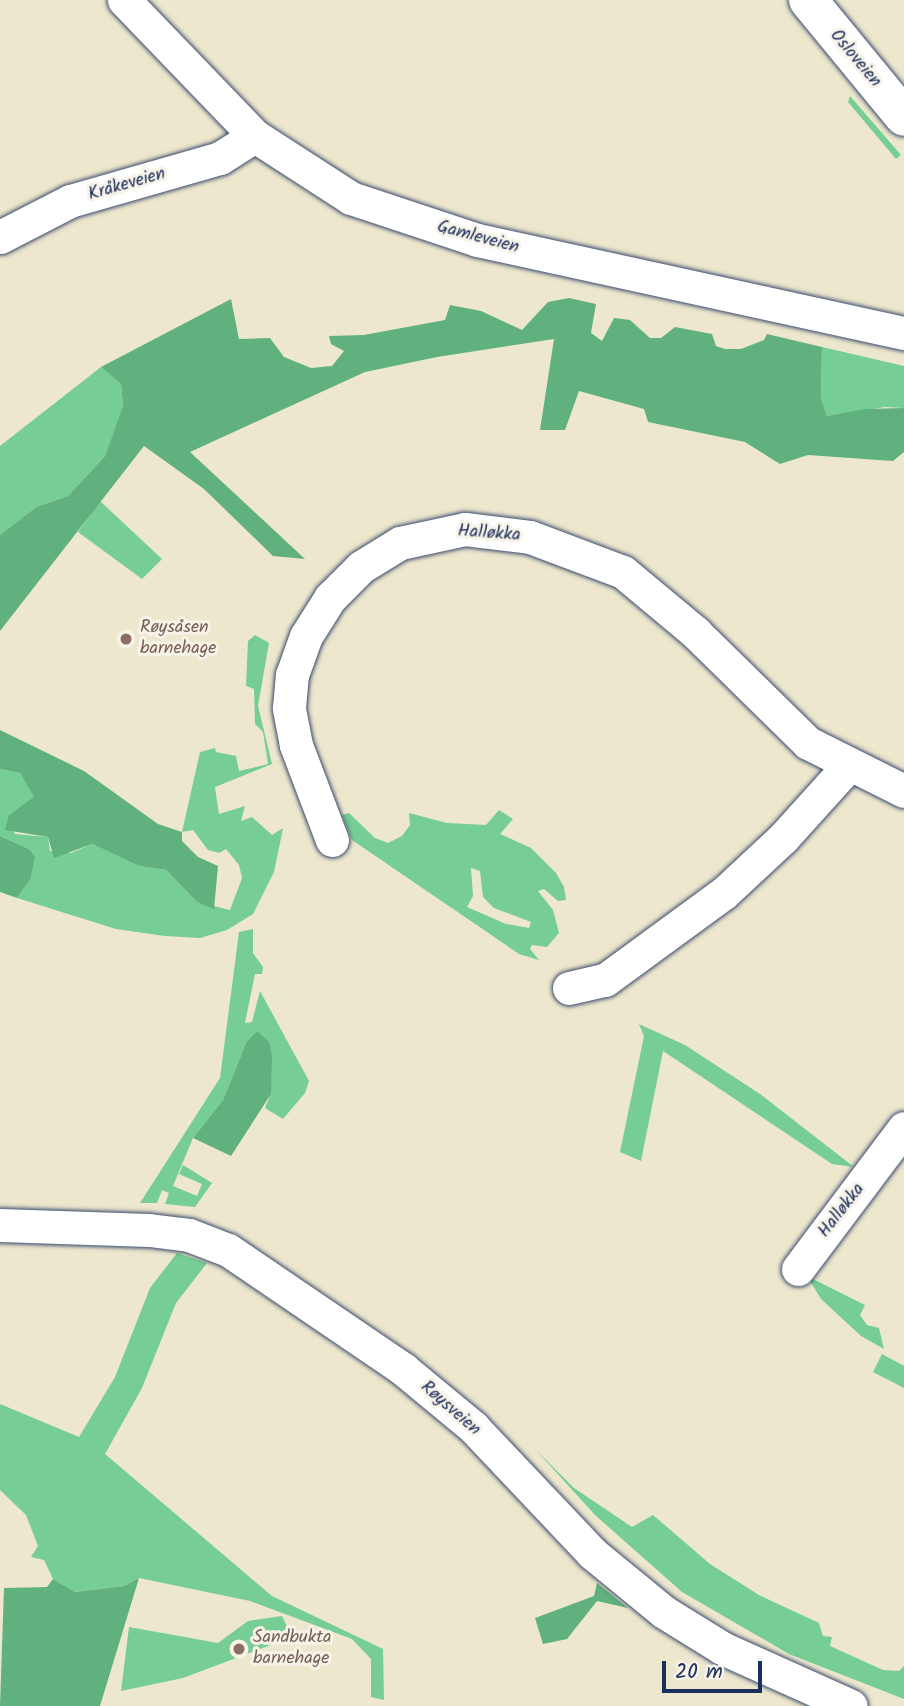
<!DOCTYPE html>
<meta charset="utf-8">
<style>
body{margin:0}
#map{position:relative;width:904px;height:1706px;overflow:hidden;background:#ede7cd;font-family:Kalam,sans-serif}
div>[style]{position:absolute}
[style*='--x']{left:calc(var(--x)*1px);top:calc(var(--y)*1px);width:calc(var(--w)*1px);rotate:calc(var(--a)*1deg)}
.green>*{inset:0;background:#76ce94}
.forest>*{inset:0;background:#60b17e}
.roads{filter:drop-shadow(0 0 2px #3a4b6f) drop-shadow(0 0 2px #3a4b6f)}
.street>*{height:33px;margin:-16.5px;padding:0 16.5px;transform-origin:16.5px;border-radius:16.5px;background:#fff}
.secondary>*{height:38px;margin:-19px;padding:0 19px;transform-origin:19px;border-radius:19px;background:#fff}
.dots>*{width:19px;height:19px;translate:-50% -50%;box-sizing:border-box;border:4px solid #f7f3e8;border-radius:50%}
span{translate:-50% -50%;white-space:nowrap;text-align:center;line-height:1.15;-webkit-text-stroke:6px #f7f3e8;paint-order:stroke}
.street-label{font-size:18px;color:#1b2f5e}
.education-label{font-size:18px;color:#785e54}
.left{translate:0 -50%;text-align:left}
.scale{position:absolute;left:662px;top:1661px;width:100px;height:32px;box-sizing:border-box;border:4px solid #1b2f5e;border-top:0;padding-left:9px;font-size:21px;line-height:24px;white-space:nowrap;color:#1b2f5e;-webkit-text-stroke:5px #f7f3e8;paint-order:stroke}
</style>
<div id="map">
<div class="green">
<i style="clip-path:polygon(850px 96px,901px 155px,896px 159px,848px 102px)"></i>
<i style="clip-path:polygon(822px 347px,904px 366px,904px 408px,885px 407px,827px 416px,821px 398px)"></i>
<i style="clip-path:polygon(101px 367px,121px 384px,123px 407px,105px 456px,68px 496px,36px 507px,0 535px,0 446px)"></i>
<i style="clip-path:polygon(100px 501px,162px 559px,142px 579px,78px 532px)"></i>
<i style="clip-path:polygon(255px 635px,269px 643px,258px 706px,272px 764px,215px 787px,219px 814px,245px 806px,241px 821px,252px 817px,272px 835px,283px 828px,274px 872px,253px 914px,227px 930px,200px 938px,165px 936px,116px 929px,17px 898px,30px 880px,29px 849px,0 836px,0 769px,20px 773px,35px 798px,9px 815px,15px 834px,48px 837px,50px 851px,71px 853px,92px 844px,139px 866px,166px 870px,197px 902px,230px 910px,242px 878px,239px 865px,226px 849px,219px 853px,208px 850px,193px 830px,182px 832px,200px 752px,215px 748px,216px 752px,236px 756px,239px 771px,268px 764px,263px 732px,255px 724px,254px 689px,246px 686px,248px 641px)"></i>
<i style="clip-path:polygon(evenodd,499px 810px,513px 819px,500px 834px,531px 848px,556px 873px,564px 887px,566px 900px,558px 901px,544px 889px,538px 891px,553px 910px,559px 933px,547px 947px,532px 945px,530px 949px,539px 960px,519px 954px,352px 840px,342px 815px,349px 813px,375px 838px,388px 843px,402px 836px,410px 825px,409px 813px,447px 823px,486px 825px,499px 810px,471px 868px,480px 871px,483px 897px,494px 908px,531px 922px,529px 928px,506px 924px,467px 907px,473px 896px,471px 868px)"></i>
<i style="clip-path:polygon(253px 929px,253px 953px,263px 967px,262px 974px,255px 974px,245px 1023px,252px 1022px,260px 991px,309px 1081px,305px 1093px,283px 1119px,265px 1108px,271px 1093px,246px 1043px,223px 1100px,193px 1138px,173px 1186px,197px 1196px,202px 1184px,179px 1174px,183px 1165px,212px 1183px,195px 1207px,165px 1204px,169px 1193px,162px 1190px,157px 1203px,140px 1203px,220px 1078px,239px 932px)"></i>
<i style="clip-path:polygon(639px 1024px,685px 1045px,760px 1094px,854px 1167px,832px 1164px,663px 1051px,641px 1161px,620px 1152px,644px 1036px)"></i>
<i style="clip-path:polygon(177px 1253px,207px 1263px,176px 1303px,142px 1388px,105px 1454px,272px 1596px,383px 1649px,384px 1700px,371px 1697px,371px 1659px,352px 1639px,250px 1601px,139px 1578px,124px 1586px,75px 1592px,53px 1579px,44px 1560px,31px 1557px,38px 1546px,26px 1515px,0 1490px,0 1404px,79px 1437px,115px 1377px,150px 1288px)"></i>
<i style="clip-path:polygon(807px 1276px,865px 1305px,860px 1315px,867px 1325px,879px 1328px,884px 1349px,861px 1336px,821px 1299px)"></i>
<i style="clip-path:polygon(882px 1354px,904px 1366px,904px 1388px,873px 1372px)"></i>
<i style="clip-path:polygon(535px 1449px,574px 1488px,632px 1527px,653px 1515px,710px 1564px,759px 1595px,819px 1623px,823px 1636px,832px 1637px,830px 1646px,883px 1670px,899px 1671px,904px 1666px,904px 1699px,789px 1654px,682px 1592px,595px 1515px)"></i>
<i style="clip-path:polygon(282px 1616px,292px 1637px,183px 1678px,121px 1691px,129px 1627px,218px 1643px,248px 1621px)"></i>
</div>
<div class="forest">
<i style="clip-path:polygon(569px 298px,596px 304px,591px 333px,602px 341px,614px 318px,630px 320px,650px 338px,661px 338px,675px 327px,712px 334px,716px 346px,725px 349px,741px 349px,764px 340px,767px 334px,822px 347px,821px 398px,827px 416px,865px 409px,904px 408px,904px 452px,893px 461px,808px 455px,780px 464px,745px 442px,648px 422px,644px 409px,579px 391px,565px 430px,540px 430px,554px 339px,437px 357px,365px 372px,190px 452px,305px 559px,273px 556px,204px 489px,144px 446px,0 631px,0 535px,36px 507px,68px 496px,105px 456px,123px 406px,121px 384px,101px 367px,231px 299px,239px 339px,270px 338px,284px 357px,311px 368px,332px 366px,344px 351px,331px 344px,329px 336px,364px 335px,445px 320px,450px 305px,481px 311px,522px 330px,548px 302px)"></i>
<i style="clip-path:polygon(0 730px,84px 771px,158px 824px,182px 832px,182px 841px,198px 857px,218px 866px,214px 909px,197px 902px,166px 870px,139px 866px,92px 844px,54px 858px,48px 837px,5px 830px,9px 815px,34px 797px,20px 773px,0 769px)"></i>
<i style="clip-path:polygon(0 836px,29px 849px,35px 857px,30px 880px,17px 898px,0 892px)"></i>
<i style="clip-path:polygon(257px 1031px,269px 1042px,272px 1056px,271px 1094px,231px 1156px,193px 1138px,223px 1100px,246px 1043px)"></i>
<i style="clip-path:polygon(139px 1578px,100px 1706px,0 1706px,4px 1588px,47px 1587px,53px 1579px,75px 1592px,124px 1586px)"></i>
<i style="clip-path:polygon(597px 1583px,628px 1608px,597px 1601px,567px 1639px,543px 1644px,535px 1618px,594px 1596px)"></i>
</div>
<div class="roads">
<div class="street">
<i style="--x:124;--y:0;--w:189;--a:46.1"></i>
<i style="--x:255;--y:136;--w:114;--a:32.9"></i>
<i style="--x:351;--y:198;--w:133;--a:18.4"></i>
<i style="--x:477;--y:240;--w:437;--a:12.3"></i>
<i style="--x:0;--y:237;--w:79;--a:-27.2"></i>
<i style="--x:70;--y:201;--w:156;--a:-16"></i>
<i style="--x:220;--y:158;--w:41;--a:-32.2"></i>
<i style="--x:332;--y:840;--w:102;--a:-110.8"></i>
<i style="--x:296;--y:745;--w:38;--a:-101"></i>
<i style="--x:289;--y:708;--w:33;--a:-85"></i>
<i style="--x:292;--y:675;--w:41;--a:-70.3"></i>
<i style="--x:306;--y:636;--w:45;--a:-57.7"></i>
<i style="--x:330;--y:598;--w:44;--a:-45"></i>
<i style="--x:361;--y:567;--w:46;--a:-31.6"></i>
<i style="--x:400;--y:543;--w:66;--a:-12.2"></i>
<i style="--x:465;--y:529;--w:65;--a:7"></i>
<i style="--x:530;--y:537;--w:99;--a:20.6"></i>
<i style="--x:623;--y:572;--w:94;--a:39.8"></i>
<i style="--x:695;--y:632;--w:158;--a:44.5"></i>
<i style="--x:808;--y:743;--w:107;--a:26.6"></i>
<i style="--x:569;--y:988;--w:37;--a:-13"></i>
<i style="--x:605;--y:980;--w:147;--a:-36.2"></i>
<i style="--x:724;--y:893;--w:81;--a:-43"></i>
<i style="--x:783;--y:838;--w:97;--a:-47.9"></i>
<i style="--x:0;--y:1225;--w:149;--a:1.9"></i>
<i style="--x:149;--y:1230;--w:40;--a:7.1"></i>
<i style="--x:189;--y:1235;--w:42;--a:21"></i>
<i style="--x:228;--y:1250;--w:212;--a:34.2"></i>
<i style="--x:403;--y:1369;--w:91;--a:39.6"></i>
<i style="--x:473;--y:1427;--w:173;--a:46.6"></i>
<i style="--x:592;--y:1553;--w:93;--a:39.3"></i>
<i style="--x:664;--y:1612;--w:68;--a:31.8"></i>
<i style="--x:722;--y:1648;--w:141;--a:24.2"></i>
<i style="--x:798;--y:1269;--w:176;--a:-53.1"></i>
</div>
<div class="secondary">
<i style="--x:808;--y:0;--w:151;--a:50.6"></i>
</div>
</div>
<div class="dots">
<i style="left:126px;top:639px;background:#8d6e63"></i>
<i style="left:239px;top:1649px;background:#8d6e63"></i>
</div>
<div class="street-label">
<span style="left:855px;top:59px;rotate:50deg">Osloveien</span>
<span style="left:127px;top:185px;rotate:-16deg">Kråkeveien</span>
<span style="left:478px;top:238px;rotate:15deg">Gamleveien</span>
<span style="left:489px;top:534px;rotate:4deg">Halløkka</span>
<span style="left:842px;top:1211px;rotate:-52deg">Halløkka</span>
<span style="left:450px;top:1409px;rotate:41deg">Røysveien</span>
</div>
<div class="education-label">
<span class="left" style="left:140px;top:639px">Røysåsen<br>barnehage</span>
<span class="left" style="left:253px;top:1649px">Sandbukta<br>barnehage</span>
</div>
<div class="scale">20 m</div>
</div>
